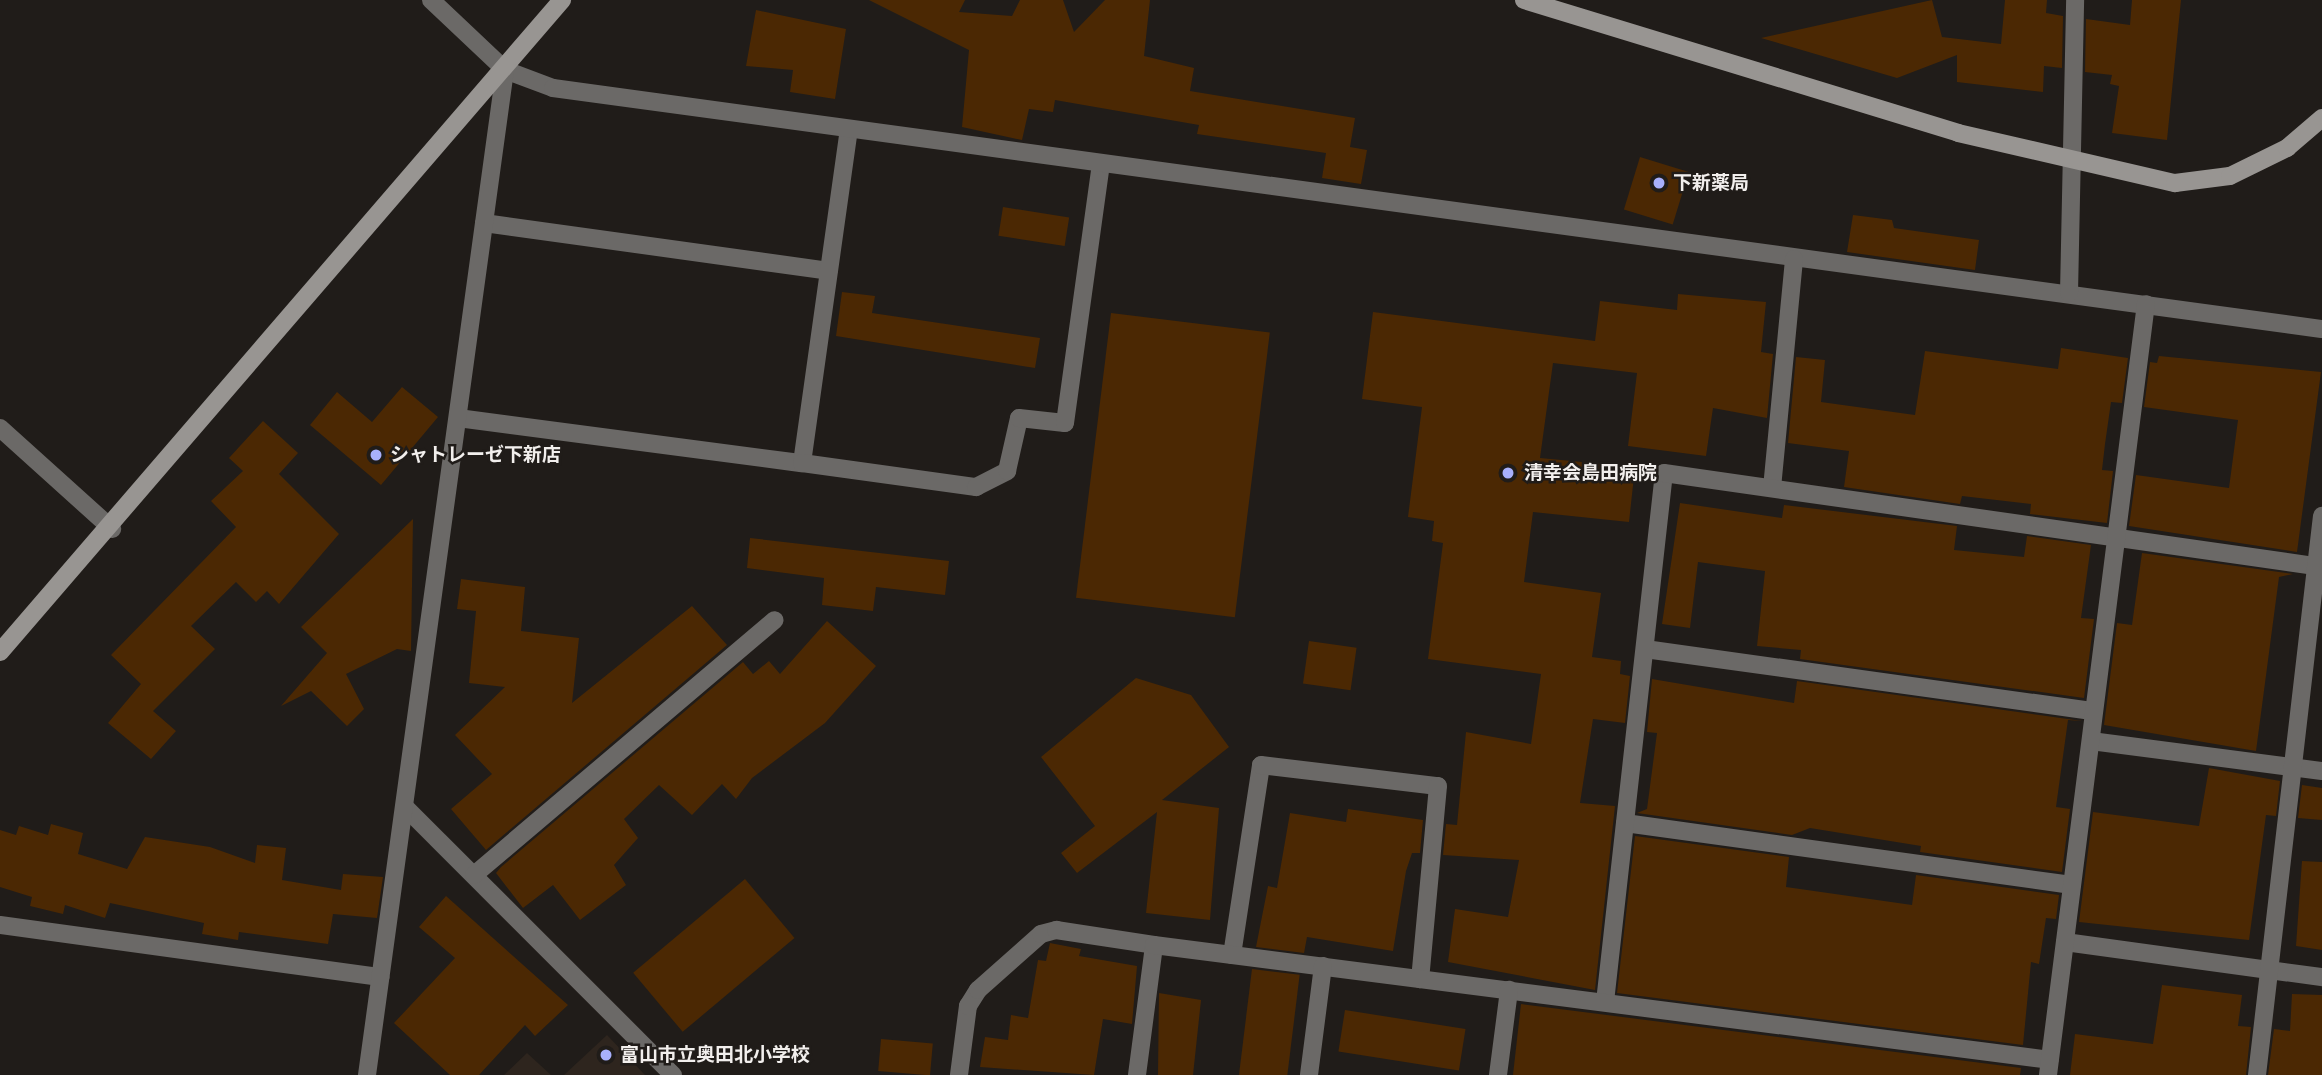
<!DOCTYPE html>
<meta charset="utf-8">
<style>
body{margin:0}
#map{position:relative;width:2322px;height:1075px;overflow:hidden;background:#201c19;font-family:Roboto,"Noto Sans JP",sans-serif}
div>[style]{position:absolute}
[style*='--x']{left:calc(var(--x)*1px);top:calc(var(--y)*1px);width:calc(var(--w)*1px);rotate:calc(var(--a)*1deg)}
.built>*{inset:0;background:#2e251e}
.building>*{inset:0;background:#4b2803;transform-origin:0 0}
.lane>*{height:18px;margin:-9px;padding:0 9px;transform-origin:9px;border-radius:9px;background:#6b6967}
.street>*{height:18px;margin:-9px;padding:0 9px;transform-origin:9px;border-radius:9px;background:#6b6967}
.secondary>*{height:18px;margin:-9px;padding:0 9px;transform-origin:9px;border-radius:9px;background:#989592}
.dots>*{width:19px;height:19px;translate:-50% -50%;box-sizing:border-box;border:4px solid #201c19;border-radius:50%}
span{translate:-50% -50%;white-space:nowrap;text-align:center;line-height:1.15;-webkit-text-stroke:5px #201c19;paint-order:stroke}
.poi-label{font-size:19px;color:#f2efed;font-weight:700}
.left{translate:0 -50%;text-align:left}
</style>
<div id="map">
<div class="built">
<i style="clip-path:polygon(607px 1035px,645px 1075px,564px 1075px)"></i>
<i style="clip-path:polygon(527px 1053px,551px 1075px,504px 1075px)"></i>
</div>
<div class="building">
<i style="clip-path:polygon(869px 0,965px 0,959px 12px,1012px 16px,1020px 0,1063px 0,1074px 32px,1105px 0,1150px 0,1144px 56px,1194px 68px,1190px 91px,1355px 118px,1350px 147px,1367px 150px,1361px 184px,1322px 178px,1326px 153px,1197px 134px,1199px 125px,1055px 100px,1053px 112px,1029px 109px,1022px 140px,962px 127px,969px 50px)"></i>
<i style="clip-path:polygon(1932px 0,1942px 37px,2001px 44px,2005px 0,2047px 0,2046px 13px,2063px 16px,2062px 68px,2044px 66px,2043px 92px,1957px 82px,1957px 55px,1897px 78px,1761px 38px)"></i>
<i style="clip-path:polygon(2132px 0,2181px 0,2167px 140px,2112px 133px,2119px 86px,2110px 84px,2112px 75px,2085px 72px,2086px 19px,2130px 25px)"></i>
<i style="clip-path:polygon(756px 10px,846px 29px,835px 99px,790px 92px,793px 70px,746px 66px)"></i>
<i style="left:1640px;top:157px;width:51px;height:55px;rotate:17deg"></i>
<i style="left:1003px;top:207px;width:67px;height:29px;rotate:9deg"></i>
<i style="clip-path:polygon(1853px 215px,1892px 220px,1894px 228px,1979px 240px,1975px 270px,1847px 252px)"></i>
<i style="clip-path:polygon(842px 292px,875px 296px,872px 313px,1040px 338px,1035px 368px,836px 336px)"></i>
<i style="clip-path:polygon(1678px 294px,1766px 302px,1761px 352px,1773px 354px,1767px 418px,1713px 408px,1706px 456px,1628px 446px,1637px 373px,1553px 363px,1540px 458px,1635px 467px,1629px 522px,1533px 512px,1524px 582px,1601px 593px,1592px 657px,1621px 661px,1620px 674px,1630px 676px,1625px 723px,1593px 719px,1580px 803px,1615px 806px,1595px 990px,1448px 962px,1455px 909px,1508px 917px,1519px 860px,1443px 855px,1446px 824px,1457px 825px,1466px 732px,1531px 744px,1541px 674px,1428px 659px,1443px 543px,1432px 541px,1434px 521px,1408px 517px,1422px 407px,1362px 399px,1373px 312px,1595px 341px,1600px 301px,1677px 310px)"></i>
<i style="left:1111px;top:313px;width:160px;height:287px;rotate:7deg"></i>
<i style="clip-path:polygon(2061px 348px,2128px 358px,2122px 403px,2111px 402px,2105px 444px,2102px 470px,2113px 471px,2107px 523px,2030px 514px,2031px 504px,1962px 496px,1960px 504px,1844px 487px,1849px 451px,1788px 443px,1796px 357px,1825px 360px,1821px 402px,1915px 415px,1925px 351px,2058px 369px)"></i>
<i style="clip-path:polygon(2159px 356px,2321px 372px,2297px 552px,2129px 526px,2136px 475px,2229px 488px,2238px 420px,2144px 407px,2150px 362px,2157px 363px)"></i>
<i style="clip-path:polygon(402px 387px,438px 417px,381px 485px,310px 425px,337px 392px,372px 422px)"></i>
<i style="clip-path:polygon(263px 421px,298px 453px,279px 474px,339px 534px,279px 604px,267px 591px,256px 602px,236px 582px,191px 626px,215px 649px,153px 711px,176px 731px,151px 759px,108px 723px,141px 684px,111px 655px,236px 527px,211px 501px,243px 471px,229px 458px)"></i>
<i style="clip-path:polygon(1680px 503px,1782px 518px,1784px 505px,1957px 526px,1954px 550px,2024px 557px,2027px 536px,2091px 545px,2081px 618px,2094px 619px,2084px 698px,1800px 659px,1801px 650px,1757px 646px,1765px 571px,1698px 562px,1690px 628px,1662px 624px)"></i>
<i style="clip-path:polygon(413px 519px,411px 651px,397px 649px,346px 674px,364px 709px,347px 726px,311px 691px,281px 706px,327px 653px,301px 627px)"></i>
<i style="clip-path:polygon(750px 538px,949px 561px,945px 595px,876px 587px,873px 611px,822px 605px,824px 578px,747px 568px)"></i>
<i style="clip-path:polygon(2142px 553px,2293px 574px,2279px 577px,2256px 751px,2104px 725px,2117px 623px,2132px 625px)"></i>
<i style="clip-path:polygon(461px 579px,525px 587px,521px 631px,579px 638px,572px 703px,692px 606px,727px 645px,486px 850px,451px 809px,492px 774px,455px 735px,505px 687px,469px 683px,476px 611px,457px 609px)"></i>
<i style="clip-path:polygon(827px 621px,876px 666px,825px 723px,752px 778px,736px 799px,722px 784px,692px 815px,659px 785px,624px 819px,638px 838px,614px 865px,626px 885px,580px 920px,553px 885px,523px 908px,496px 873px,501px 867px,743px 662px,753px 674px,769px 661px,780px 674px)"></i>
<i style="left:1309px;top:641px;width:48px;height:43px;rotate:8deg"></i>
<i style="clip-path:polygon(1136px 678px,1191px 695px,1229px 747px,1162px 800px,1219px 808px,1210px 920px,1146px 913px,1157px 812px,1077px 873px,1061px 853px,1095px 826px,1041px 757px)"></i>
<i style="clip-path:polygon(1652px 679px,1794px 703px,1797px 681px,2082px 721px,2068px 720px,2056px 807px,2070px 809px,2062px 872px,1920px 852px,1921px 846px,1810px 828px,1792px 835px,1637px 813px,1647px 809px,1657px 733px,1647px 732px)"></i>
<i style="clip-path:polygon(2209px 768px,2280px 781px,2276px 816px,2266px 815px,2249px 940px,2079px 922px,2093px 812px,2199px 826px)"></i>
<i style="clip-path:polygon(2302px 785px,2322px 788px,2322px 820px,2298px 818px)"></i>
<i style="clip-path:polygon(1348px 809px,1423px 820px,1420px 853px,1412px 853px,1406px 871px,1393px 951px,1307px 937px,1304px 953px,1256px 947px,1268px 886px,1277px 888px,1290px 813px,1346px 822px)"></i>
<i style="clip-path:polygon(51px 824px,83px 833px,78px 854px,127px 869px,145px 837px,210px 847px,255px 863px,257px 845px,286px 848px,282px 880px,341px 890px,343px 874px,383px 877px,377px 918px,333px 914px,328px 944px,239px 932px,238px 940px,202px 934px,204px 923px,110px 903px,105px 918px,65px 905px,63px 914px,30px 906px,32px 897px,0 887px,0 830px,16px 835px,19px 826px,48px 835px)"></i>
<i style="clip-path:polygon(1635px 836px,1789px 857px,1786px 887px,1912px 905px,1916px 875px,2059px 895px,2056px 919px,2046px 918px,2039px 964px,2031px 962px,2023px 1045px,1617px 993px)"></i>
<i style="clip-path:polygon(2302px 861px,2322px 862px,2322px 950px,2296px 946px)"></i>
<i style="left:745px;top:879px;width:77px;height:146px;rotate:50deg"></i>
<i style="clip-path:polygon(446px 896px,568px 1005px,535px 1036px,525px 1025px,479px 1075px,450px 1075px,394px 1023px,455px 958px,419px 927px)"></i>
<i style="clip-path:polygon(1050px 943px,1081px 949px,1079px 956px,1137px 966px,1132px 1024px,1103px 1019px,1094px 1075px,980px 1067px,985px 1037px,1008px 1040px,1011px 1015px,1028px 1018px,1038px 960px,1046px 961px)"></i>
<i style="left:1252px;top:969px;width:48px;height:108px;rotate:7deg"></i>
<i style="clip-path:polygon(2162px 985px,2242px 995px,2238px 1026px,2251px 1027px,2246px 1075px,2070px 1075px,2075px 1034px,2153px 1044px)"></i>
<i style="clip-path:polygon(1159px 993px,1201px 1000px,1193px 1075px,1158px 1075px)"></i>
<i style="clip-path:polygon(2292px 994px,2322px 995px,2322px 1075px,2268px 1075px,2274px 1029px,2290px 1031px)"></i>
<i style="clip-path:polygon(1521px 1004px,2021px 1068px,2020px 1075px,1513px 1075px)"></i>
<i style="left:1345px;top:1010px;width:122px;height:42px;rotate:9deg"></i>
<i style="left:881px;top:1039px;width:52px;height:32px;rotate:5deg"></i>
</div>
<div class="lane">
<i style="--x:484;--y:223;--w:348;--a:7.9"></i>
<i style="--x:458;--y:418;--w:347;--a:7.5"></i>
<i style="--x:802;--y:463;--w:336;--a:-82"></i>
<i style="--x:802;--y:463;--w:176;--a:7.9"></i>
<i style="--x:976;--y:487;--w:35;--a:-27"></i>
<i style="--x:1007;--y:471;--w:54;--a:-77.2"></i>
<i style="--x:1019;--y:418;--w:46;--a:6.2"></i>
<i style="--x:1065;--y:423;--w:260;--a:-82.1"></i>
</div>
<div class="street">
<i style="--x:431;--y:0;--w:102;--a:43.4"></i>
<i style="--x:505;--y:70;--w:51;--a:20.6"></i>
<i style="--x:553;--y:88;--w:1785;--a:7.76"></i>
<i style="--x:2069;--y:293;--w:293;--a:-88.8"></i>
<i style="--x:0;--y:428;--w:151;--a:42"></i>
<i style="--x:1772;--y:488;--w:230;--a:-84.5"></i>
<i style="--x:1645;--y:649;--w:453;--a:7.9"></i>
<i style="--x:2091;--y:741;--w:233;--a:7.4"></i>
<i style="--x:405;--y:807;--w:379;--a:45"></i>
<i style="--x:1625;--y:823;--w:451;--a:7.9"></i>
<i style="--x:474;--y:875;--w:394;--a:-40.3"></i>
<i style="--x:0;--y:925;--w:384;--a:7.8"></i>
<i style="--x:2065;--y:942;--w:259;--a:7.8"></i>
<i style="--x:1232;--y:955;--w:192;--a:-81.3"></i>
<i style="--x:1261;--y:765;--w:178;--a:6.8"></i>
<i style="--x:1438;--y:786;--w:194;--a:95.3"></i>
<i style="--x:1605;--y:1002;--w:532;--a:-83.64"></i>
<i style="--x:1664;--y:473;--w:665;--a:8.13"></i>
<i style="--x:367;--y:1075;--w:1014;--a:-82.18"></i>
<i style="--x:959;--y:1075;--w:70;--a:-82.6"></i>
<i style="--x:968;--y:1006;--w:19;--a:-58"></i>
<i style="--x:978;--y:990;--w:84;--a:-41.6"></i>
<i style="--x:1041;--y:934;--w:16;--a:-15"></i>
<i style="--x:1056;--y:930;--w:99;--a:8.7"></i>
<i style="--x:1137;--y:1075;--w:131;--a:-82.5"></i>
<i style="--x:1154;--y:945;--w:903;--a:7.31"></i>
<i style="--x:1309;--y:1075;--w:110;--a:-82.7"></i>
<i style="--x:1498;--y:1075;--w:86;--a:-82.6"></i>
<i style="--x:2048;--y:1075;--w:777;--a:-82.76"></i>
<i style="--x:2257;--y:1075;--w:563;--a:-83.37"></i>
</div>
<div class="secondary">
<i style="--x:1524;--y:0;--w:454;--a:17"></i>
<i style="--x:1958;--y:133;--w:223;--a:13"></i>
<i style="--x:2175;--y:183;--w:55;--a:-7.3"></i>
<i style="--x:2230;--y:176;--w:64;--a:-26.2"></i>
<i style="--x:2287;--y:148;--w:46;--a:-40.6"></i>
<i style="--x:0;--y:652;--w:861;--a:-49.24"></i>
</div>
<div class="dots">
<i style="left:1659px;top:183px;background:#a8b0fc"></i>
<i style="left:376px;top:455px;background:#a8b0fc"></i>
<i style="left:1508px;top:473px;background:#a8b0fc"></i>
<i style="left:606px;top:1055px;background:#a8b0fc"></i>
</div>
<div class="poi-label">
<span class="left" style="left:1673px;top:183px">下新薬局</span>
<span class="left" style="left:390px;top:455px">シャトレーゼ下新店</span>
<span class="left" style="left:1524px;top:473px">清幸会島田病院</span>
<span class="left" style="left:620px;top:1055px">富山市立奥田北小学校</span>
</div>
</div>
